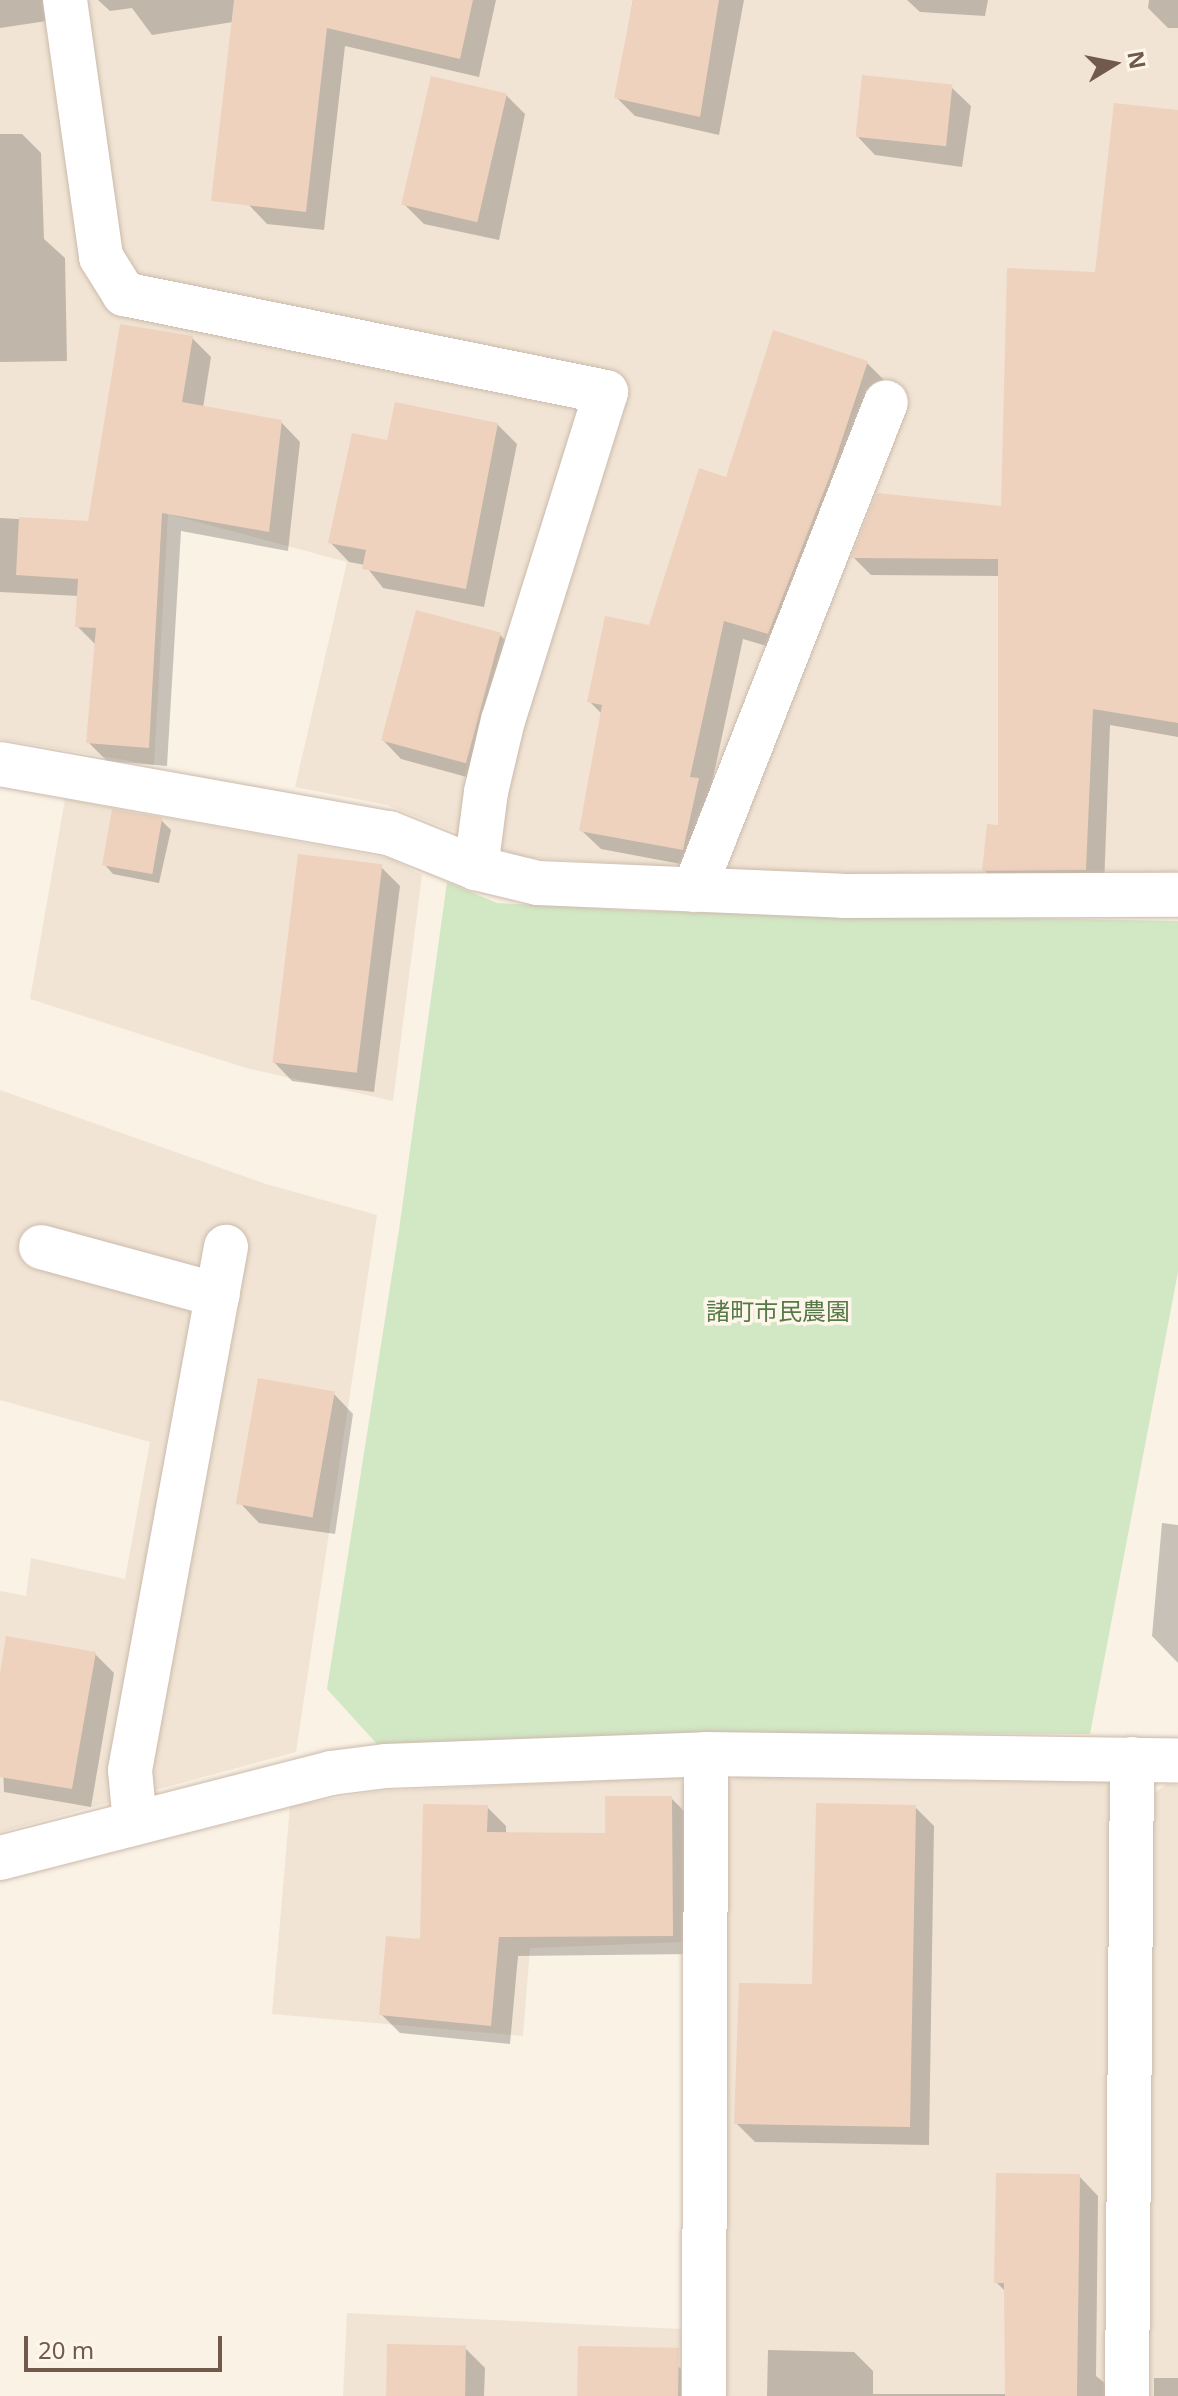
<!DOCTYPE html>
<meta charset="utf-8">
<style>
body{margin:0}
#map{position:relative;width:1178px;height:2396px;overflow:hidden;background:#faf2e5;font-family:"Noto Sans","Noto Sans JP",sans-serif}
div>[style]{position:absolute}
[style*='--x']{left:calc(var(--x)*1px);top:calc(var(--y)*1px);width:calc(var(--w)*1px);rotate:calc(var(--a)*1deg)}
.residential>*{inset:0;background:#f1e4d4}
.green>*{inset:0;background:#d2e7c4}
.shadow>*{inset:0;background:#0003;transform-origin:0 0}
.building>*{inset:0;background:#eed2be;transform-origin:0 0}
.roads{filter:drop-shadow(0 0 2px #cbbaac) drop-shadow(0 0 2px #cbbaac)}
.minor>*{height:44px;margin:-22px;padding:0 22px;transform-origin:22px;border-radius:22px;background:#fff}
span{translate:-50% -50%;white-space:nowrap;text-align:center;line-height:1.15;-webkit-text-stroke:7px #fef6eb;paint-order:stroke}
.park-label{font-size:24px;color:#567b48}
.north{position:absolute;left:1074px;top:24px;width:80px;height:80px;-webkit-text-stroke:6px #fef6eb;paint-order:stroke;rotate:80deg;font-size:22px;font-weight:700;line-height:32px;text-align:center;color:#715a4c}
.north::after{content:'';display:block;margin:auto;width:28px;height:36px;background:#715a4c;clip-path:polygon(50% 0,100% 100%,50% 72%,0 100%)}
.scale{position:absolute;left:24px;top:2336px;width:198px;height:36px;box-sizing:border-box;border:4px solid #715a4c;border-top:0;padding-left:10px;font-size:24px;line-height:28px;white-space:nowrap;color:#715a4c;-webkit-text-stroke:6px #fef6eb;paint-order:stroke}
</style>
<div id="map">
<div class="residential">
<i style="clip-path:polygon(0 0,1178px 0,1178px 878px,846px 878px,520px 857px,387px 805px,295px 787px,347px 562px,168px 514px,154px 765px,0 739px)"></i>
<i style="clip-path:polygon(65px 799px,391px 859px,422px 875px,393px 1101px,246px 1068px,30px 999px)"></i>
<i style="clip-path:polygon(0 1090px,266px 1184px,377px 1215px,296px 1752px,0 1832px,0 1591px,26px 1596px,31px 1558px,125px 1579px,150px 1442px,0 1400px)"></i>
<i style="clip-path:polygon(737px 1776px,1109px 1782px,1118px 1796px,1106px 2396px,726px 2396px,726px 1783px)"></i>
<i style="clip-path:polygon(679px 1777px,687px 1789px,685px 1942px,530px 1948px,523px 2036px,272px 2014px,290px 1806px,379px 1791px)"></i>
<i style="clip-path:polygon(1167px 1784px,1178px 1785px,1178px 2396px,1140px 2396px,1149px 1797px)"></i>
<i style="clip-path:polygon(347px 2313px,681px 2329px,681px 2396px,343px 2396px)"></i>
</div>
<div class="green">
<i style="clip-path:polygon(447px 882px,497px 903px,642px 911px,1178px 921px,1178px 1272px,1090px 1734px,712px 1733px,377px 1744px,327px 1689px,399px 1230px)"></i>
</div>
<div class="shadow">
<i style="clip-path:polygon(0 0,68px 0,60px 19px,0 28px)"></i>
<i style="clip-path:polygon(98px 0,236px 0,239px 21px,152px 35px,132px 8px,110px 11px)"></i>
<i style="clip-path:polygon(299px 0,496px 0,479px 77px,345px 46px,324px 230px,267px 224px,248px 204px)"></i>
<i style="clip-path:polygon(633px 0,744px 0,719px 135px,635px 116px,616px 97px)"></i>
<i style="clip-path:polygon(907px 0,988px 0,985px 16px,920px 12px)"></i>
<i style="clip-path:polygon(1149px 0,1178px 0,1178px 28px,1168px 28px,1148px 8px)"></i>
<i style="clip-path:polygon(951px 87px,971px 106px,962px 167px,875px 155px,856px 135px)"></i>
<i style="clip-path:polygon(506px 95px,525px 114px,499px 240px,424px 224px,404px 204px)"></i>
<i style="clip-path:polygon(0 134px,22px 134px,41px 153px,44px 239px,65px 258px,67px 361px,0 362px)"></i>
<i style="clip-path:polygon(192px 338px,211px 357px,203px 408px,281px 422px,300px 442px,288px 551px,181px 531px,167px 766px,107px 761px,88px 742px,96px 645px,77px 626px,79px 596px,0 592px,0 518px,90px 523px)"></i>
<i style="clip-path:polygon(1178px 356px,1178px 737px,1110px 725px,1104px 887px,1002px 888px,984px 870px,1000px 827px,1000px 576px,871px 575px,854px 558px,1003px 508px)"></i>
<i style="clip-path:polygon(867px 363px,886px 382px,787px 652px,743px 639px,710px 792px,702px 868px,601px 849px,581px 830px,602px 714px,589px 701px,650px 628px,728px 479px)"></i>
<i style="clip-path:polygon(497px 424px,517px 444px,484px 607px,383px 588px,365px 565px,349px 562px,330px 542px,389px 442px)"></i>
<i style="clip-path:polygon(500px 635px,519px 654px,485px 782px,401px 759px,382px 739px)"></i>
<i style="clip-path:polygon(161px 820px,171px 830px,159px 883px,113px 874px,104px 864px)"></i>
<i style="clip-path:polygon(381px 867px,400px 886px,374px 1092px,292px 1081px,273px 1061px)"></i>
<i style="clip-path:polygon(334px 1394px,353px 1414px,335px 1534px,259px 1523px,240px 1503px)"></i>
<i style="clip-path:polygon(1162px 1523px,1178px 1525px,1178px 1663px,1152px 1636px)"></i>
<i style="clip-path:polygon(95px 1654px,114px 1673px,91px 1807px,4px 1792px,0 1685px)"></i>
<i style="clip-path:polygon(671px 1798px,690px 1817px,691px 1954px,518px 1956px,510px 2044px,400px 2033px,381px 2014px,487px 1807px,506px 1826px,506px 1834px,607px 1835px)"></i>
<i style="clip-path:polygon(915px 1807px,934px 1826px,929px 2145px,755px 2142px,736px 2123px)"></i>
<i style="clip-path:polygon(1079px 2176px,1098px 2196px,1096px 2376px,1121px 2396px,767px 2396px,768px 2350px,854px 2352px,873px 2371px,873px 2394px,1007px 2394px,1006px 2292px,996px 2282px)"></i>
<i style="clip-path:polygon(465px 2348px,485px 2368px,484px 2396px,388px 2396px)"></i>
<i style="clip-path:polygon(661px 2350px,681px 2369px,681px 2396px,580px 2396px)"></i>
<i style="left:1154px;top:2378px;width:24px;height:18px"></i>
</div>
<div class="building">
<i style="clip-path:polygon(234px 0,473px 0,460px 59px,327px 28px,306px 212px,211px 201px)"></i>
<i style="clip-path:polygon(633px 0,719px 0,700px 117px,614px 98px)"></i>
<i style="left:862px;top:75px;width:91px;height:62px;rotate:6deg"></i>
<i style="left:431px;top:76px;width:78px;height:132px;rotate:13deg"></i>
<i style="clip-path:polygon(1114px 103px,1178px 110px,1178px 723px,1093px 709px,1086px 870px,982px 871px,987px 824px,998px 825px,998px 559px,851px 558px,877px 493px,1001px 506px,1007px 268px,1095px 272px)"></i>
<i style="clip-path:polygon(120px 324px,193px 336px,182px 402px,282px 420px,269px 532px,162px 513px,149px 748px,86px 743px,96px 628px,75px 627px,78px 579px,16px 575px,19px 517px,88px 521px)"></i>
<i style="clip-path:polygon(773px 330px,868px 361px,830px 476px,768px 634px,724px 621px,690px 777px,699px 778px,683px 850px,579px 831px,602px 705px,587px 702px,605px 616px,649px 625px,699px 468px,726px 477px)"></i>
<i style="clip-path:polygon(395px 402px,498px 423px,466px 589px,362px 569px,366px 550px,328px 543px,352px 433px,387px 440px)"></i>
<i style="left:416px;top:610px;width:88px;height:135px;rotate:15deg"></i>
<i style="left:112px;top:809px;width:51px;height:57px;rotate:10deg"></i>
<i style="left:298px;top:854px;width:85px;height:210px;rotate:7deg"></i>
<i style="left:258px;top:1378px;width:78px;height:128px;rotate:10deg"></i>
<i style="clip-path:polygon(6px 1636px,96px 1652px,72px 1789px,0 1777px,0 1673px)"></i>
<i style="clip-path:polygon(605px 1796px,672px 1796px,673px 1936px,499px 1937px,491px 2026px,379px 2015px,386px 1936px,420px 1939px,423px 1804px,488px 1805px,487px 1832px,605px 1833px)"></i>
<i style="clip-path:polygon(816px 1803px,916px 1805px,910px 2127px,734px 2124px,739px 1983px,812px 1984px)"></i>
<i style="clip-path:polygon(996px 2173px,1080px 2174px,1077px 2396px,1005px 2396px,1004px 2283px,994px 2283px)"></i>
<i style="left:387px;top:2344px;width:79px;height:52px;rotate:1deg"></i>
<i style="left:578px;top:2346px;width:101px;height:50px;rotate:1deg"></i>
</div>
<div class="roads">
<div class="minor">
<i style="--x:65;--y:0;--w:260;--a:82"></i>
<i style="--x:101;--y:257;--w:44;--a:58.1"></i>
<i style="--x:124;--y:294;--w:492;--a:11.5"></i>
<i style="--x:606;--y:392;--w:344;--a:107.4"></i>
<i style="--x:503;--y:720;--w:74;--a:103.3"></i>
<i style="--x:486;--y:792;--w:77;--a:97.5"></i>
<i style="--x:0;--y:764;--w:395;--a:10.1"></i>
<i style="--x:389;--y:833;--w:94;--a:21.9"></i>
<i style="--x:476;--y:868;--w:64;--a:13.6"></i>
<i style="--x:538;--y:883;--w:305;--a:2.4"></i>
<i style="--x:843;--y:896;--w:335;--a:-0.2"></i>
<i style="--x:694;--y:890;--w:524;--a:-68.52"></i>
<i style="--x:41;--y:1247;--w:183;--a:15.2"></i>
<i style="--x:135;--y:1823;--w:53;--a:-95.4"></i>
<i style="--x:130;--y:1770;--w:532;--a:-79.6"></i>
<i style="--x:0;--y:1858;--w:342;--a:-14.4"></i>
<i style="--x:331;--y:1773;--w:55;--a:-7.3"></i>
<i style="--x:386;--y:1766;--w:320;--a:-2.1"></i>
<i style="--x:706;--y:1754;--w:472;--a:0.8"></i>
<i style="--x:704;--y:2396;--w:642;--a:-89.82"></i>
<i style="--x:1127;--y:2396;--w:637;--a:-89.55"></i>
</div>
</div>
<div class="park-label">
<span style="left:778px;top:1311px">諸町市民農園</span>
</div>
<div class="north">N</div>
<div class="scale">20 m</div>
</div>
